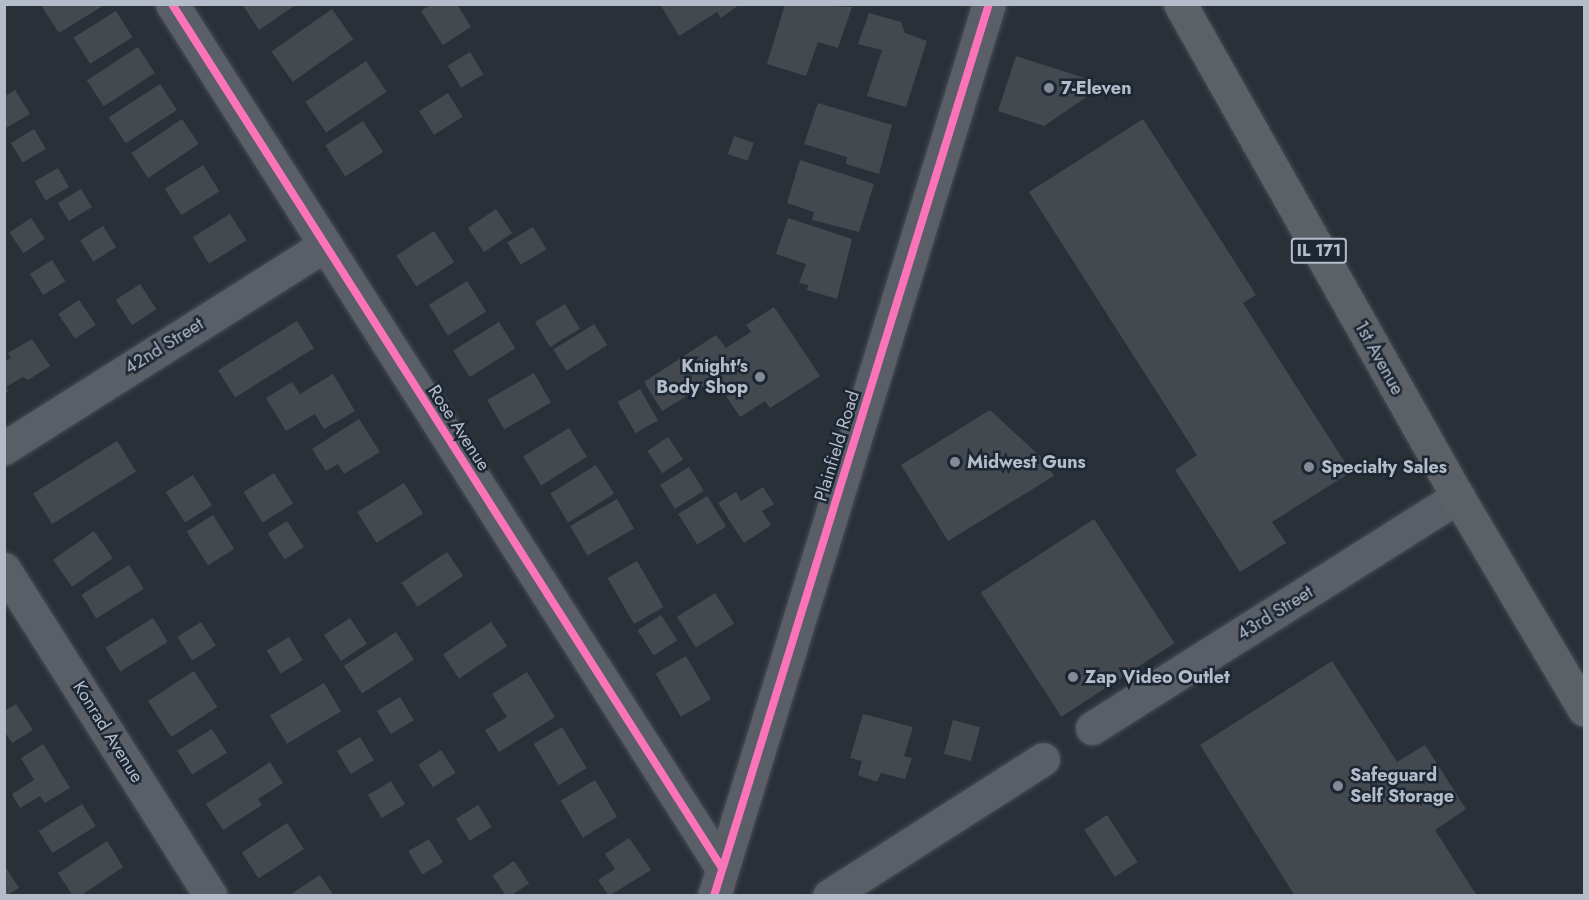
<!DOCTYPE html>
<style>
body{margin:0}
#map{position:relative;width:1589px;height:900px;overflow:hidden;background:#2a3038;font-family:Jost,sans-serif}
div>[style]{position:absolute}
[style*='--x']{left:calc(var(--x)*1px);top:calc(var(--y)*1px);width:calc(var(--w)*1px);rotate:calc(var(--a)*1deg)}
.building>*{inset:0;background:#444950;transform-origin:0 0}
.roads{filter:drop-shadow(0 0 2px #484c53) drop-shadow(0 0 2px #484c53)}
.minor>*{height:33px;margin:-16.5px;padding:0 16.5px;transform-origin:16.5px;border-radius:16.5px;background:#5a5e66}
.major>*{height:33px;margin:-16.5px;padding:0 16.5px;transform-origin:16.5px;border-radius:16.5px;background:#5c6168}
.cycleway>*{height:8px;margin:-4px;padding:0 4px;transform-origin:4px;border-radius:4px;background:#fb73b8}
.dots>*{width:16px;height:16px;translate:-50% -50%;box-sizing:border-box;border:3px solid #1d2633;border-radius:50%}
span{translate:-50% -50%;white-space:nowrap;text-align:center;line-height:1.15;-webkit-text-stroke:5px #1d2633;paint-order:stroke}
.shield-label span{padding:2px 4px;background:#1d2633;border:2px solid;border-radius:4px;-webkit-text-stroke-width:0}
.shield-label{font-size:16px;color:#b4bcc9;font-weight:700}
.poi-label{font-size:18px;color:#b4bcc9;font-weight:700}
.left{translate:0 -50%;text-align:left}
.right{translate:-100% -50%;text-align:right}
.street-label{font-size:18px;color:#b4bcc9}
.frame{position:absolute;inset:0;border:6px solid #b4bcc9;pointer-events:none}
</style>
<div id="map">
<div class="building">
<i style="clip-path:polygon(46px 4px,100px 4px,101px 7px,59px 33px,42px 7px)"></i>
<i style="clip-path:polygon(242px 4px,297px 4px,259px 30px)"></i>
<i style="clip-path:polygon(432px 4px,457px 4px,471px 27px,443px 45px,421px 11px)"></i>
<i style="clip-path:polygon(660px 4px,740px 4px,721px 18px,717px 12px,679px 36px)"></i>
<i style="clip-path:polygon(785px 4px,852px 7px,838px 48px,818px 42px,806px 76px,767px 64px)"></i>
<i style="left:332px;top:9px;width:37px;height:74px;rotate:55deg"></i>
<i style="left:116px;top:11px;width:31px;height:50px;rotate:58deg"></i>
<i style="clip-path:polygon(869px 13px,901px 22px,905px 33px,927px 41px,906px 107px,867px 96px,882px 50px,858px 44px)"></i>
<i style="left:138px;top:47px;width:31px;height:61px;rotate:57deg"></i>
<i style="left:470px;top:52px;width:26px;height:26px;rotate:59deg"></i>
<i style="clip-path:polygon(1016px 56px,1094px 81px,1091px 94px,1044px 126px,998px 111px)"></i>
<i style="left:366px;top:61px;width:37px;height:73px;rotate:56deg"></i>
<i style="left:160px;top:84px;width:31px;height:61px;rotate:57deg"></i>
<i style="clip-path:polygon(15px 90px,30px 114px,4px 129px,4px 97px)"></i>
<i style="left:448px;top:93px;width:28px;height:34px;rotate:58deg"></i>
<i style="clip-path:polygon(818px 103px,892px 125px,879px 174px,846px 164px,847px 157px,804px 144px)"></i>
<i style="left:182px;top:119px;width:30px;height:61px;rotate:56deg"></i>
<i style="clip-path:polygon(1143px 119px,1256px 295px,1243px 303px,1351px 472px,1272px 522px,1286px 543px,1240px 572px,1175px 470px,1197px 455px,1029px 192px)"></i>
<i style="left:363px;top:121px;width:37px;height:45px;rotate:57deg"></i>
<i style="left:34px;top:129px;width:23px;height:27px;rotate:59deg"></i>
<i style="left:734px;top:136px;width:21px;height:19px;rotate:19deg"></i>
<i style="clip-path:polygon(800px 160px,874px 184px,859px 232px,812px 220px,814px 212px,787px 203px)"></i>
<i style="left:203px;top:165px;width:31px;height:45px;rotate:58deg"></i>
<i style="left:58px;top:168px;width:22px;height:27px;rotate:60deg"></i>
<i style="left:81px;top:189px;width:21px;height:27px;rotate:59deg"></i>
<i style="left:496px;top:209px;width:29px;height:34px;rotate:56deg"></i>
<i style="left:230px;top:214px;width:31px;height:44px;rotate:58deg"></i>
<i style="left:31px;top:218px;width:25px;height:26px;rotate:56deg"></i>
<i style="clip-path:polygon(788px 218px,852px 239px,837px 299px,807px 290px,808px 285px,799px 283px,806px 264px,776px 254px)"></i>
<i style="left:103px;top:226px;width:25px;height:27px;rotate:58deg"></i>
<i style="left:533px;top:227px;width:26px;height:30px;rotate:59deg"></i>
<i style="left:434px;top:231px;width:37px;height:45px;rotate:57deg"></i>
<i style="left:52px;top:260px;width:25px;height:26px;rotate:58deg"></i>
<i style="left:467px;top:281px;width:36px;height:45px;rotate:58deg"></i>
<i style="left:140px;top:284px;width:30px;height:29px;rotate:57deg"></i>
<i style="left:79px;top:300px;width:30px;height:25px;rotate:56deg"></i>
<i style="left:565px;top:304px;width:29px;height:35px;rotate:59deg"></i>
<i style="clip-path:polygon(774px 307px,820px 376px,770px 408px,765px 401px,740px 417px,715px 379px,662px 411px,644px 382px,716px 335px,726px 348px,751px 332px,746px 325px)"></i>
<i style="left:297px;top:321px;width:32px;height:93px;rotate:58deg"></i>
<i style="left:499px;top:322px;width:31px;height:54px;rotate:58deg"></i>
<i style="left:594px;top:324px;width:25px;height:48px;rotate:58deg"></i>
<i style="clip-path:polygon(32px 339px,50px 366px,28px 380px,23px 377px,6px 387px,8px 391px,4px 394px,4px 362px,11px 358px,8px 353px)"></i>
<i style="left:534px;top:373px;width:34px;height:54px;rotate:60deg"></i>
<i style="clip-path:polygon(333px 374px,355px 411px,324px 429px,315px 414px,286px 431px,266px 398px,292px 382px,300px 394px)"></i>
<i style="left:640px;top:389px;width:36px;height:26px;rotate:60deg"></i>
<i style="clip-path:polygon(990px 410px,1044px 460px,1054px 476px,948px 541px,901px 465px)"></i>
<i style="clip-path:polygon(359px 419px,380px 452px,344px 474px,338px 464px,326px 471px,312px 449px)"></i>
<i style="left:569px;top:428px;width:34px;height:54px;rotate:58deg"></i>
<i style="left:668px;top:437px;width:27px;height:25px;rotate:56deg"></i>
<i style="left:117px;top:441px;width:36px;height:99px;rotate:58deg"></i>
<i style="left:596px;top:465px;width:34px;height:54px;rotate:58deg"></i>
<i style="left:689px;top:467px;width:28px;height:34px;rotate:58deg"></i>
<i style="left:274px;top:473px;width:36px;height:36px;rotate:58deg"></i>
<i style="left:193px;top:475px;width:36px;height:32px;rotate:58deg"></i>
<i style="left:404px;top:483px;width:36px;height:55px;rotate:58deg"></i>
<i style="clip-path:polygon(763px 487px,774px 504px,762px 511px,771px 525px,744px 543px,718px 503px,736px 492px,741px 501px)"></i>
<i style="left:707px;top:496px;width:36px;height:34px;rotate:58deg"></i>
<i style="left:617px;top:499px;width:34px;height:54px;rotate:60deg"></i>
<i style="left:213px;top:515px;width:40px;height:31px;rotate:58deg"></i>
<i style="left:1094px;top:519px;width:148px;height:135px;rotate:57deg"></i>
<i style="left:287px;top:521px;width:31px;height:23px;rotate:57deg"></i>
<i style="left:94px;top:531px;width:33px;height:50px;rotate:55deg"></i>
<i style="left:447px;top:552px;width:29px;height:55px;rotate:56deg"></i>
<i style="left:637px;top:561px;width:53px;height:34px;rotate:60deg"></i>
<i style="left:129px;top:565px;width:28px;height:56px;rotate:58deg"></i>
<i style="left:715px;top:593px;width:36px;height:45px;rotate:58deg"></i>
<i style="left:661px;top:615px;width:30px;height:28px;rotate:57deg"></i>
<i style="left:153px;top:618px;width:28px;height:56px;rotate:58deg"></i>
<i style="left:350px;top:618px;width:31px;height:31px;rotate:57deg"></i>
<i style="left:201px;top:622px;width:28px;height:28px;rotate:58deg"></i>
<i style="left:491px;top:622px;width:29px;height:58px;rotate:56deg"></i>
<i style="left:396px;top:632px;width:33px;height:62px;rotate:57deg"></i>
<i style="left:289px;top:637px;width:27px;height:26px;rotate:59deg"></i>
<i style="left:686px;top:656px;width:50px;height:35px;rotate:60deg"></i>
<i style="clip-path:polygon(1332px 661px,1397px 762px,1425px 745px,1466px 809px,1435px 830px,1477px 896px,1295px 896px,1200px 745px)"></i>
<i style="left:194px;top:671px;width:43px;height:55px;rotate:57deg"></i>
<i style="clip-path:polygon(527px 672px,555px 717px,499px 752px,485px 730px,507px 717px,492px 694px)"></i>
<i style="left:324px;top:683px;width:33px;height:63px;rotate:59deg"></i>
<i style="left:400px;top:697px;width:27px;height:27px;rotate:59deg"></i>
<i style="clip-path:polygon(16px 704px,33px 730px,12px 743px,4px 731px,4px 711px)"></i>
<i style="clip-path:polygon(863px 714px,913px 727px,904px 756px,912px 758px,905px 779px,881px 773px,877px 782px,858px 775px,862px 761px,850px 758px)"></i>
<i style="left:953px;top:720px;width:28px;height:35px;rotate:15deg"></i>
<i style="left:562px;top:727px;width:48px;height:33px;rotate:59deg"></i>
<i style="left:212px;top:729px;width:28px;height:41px;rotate:58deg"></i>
<i style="left:360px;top:737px;width:27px;height:27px;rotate:59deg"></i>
<i style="clip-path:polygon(43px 744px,70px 788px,45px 803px,40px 796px,20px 808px,12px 794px,34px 780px,21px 758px)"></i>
<i style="left:441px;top:750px;width:27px;height:27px;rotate:57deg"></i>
<i style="clip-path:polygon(270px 762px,283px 783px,258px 799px,262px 805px,223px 830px,206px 804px)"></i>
<i style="left:595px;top:780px;width:43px;height:40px;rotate:59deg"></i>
<i style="left:391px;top:781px;width:27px;height:27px;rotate:59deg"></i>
<i style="left:82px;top:804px;width:26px;height:51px;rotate:58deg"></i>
<i style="left:478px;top:805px;width:26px;height:26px;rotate:58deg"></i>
<i style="left:1107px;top:815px;width:56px;height:27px;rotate:57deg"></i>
<i style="left:287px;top:823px;width:31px;height:54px;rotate:57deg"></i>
<i style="clip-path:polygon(629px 838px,651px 870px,609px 896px,598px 880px,615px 869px,605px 854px)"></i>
<i style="left:429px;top:839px;width:27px;height:24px;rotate:59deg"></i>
<i style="clip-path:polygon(107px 841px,123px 867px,80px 896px,73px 896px,58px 873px)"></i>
<i style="left:514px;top:861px;width:27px;height:26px;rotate:56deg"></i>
<i style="clip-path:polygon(4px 865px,19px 888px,6px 896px,4px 896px)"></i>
<i style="clip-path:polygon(320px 875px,334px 896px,288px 896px)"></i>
</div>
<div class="roads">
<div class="minor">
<i style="--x:172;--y:4;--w:1024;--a:57.52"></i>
<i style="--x:4;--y:448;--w:380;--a:-32.3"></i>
<i style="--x:4;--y:569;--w:387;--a:57.7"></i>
<i style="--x:1092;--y:728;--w:433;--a:-32.3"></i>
<i style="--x:714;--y:896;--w:933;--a:-72.87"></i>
<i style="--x:829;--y:896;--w:254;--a:-32.6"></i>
</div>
<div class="major">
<i style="--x:1180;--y:4;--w:566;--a:60.58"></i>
<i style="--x:1458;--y:497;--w:247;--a:59.3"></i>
</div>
</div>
<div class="cycleway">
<i style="--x:172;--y:4;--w:1024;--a:57.52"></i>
<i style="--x:714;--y:896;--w:933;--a:-72.87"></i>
</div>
<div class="dots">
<i style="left:1049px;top:88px;background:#848b96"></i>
<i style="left:760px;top:377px;background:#848b96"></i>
<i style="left:955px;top:462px;background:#848b96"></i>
<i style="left:1309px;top:467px;background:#848b96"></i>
<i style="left:1073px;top:677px;background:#848b96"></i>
<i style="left:1338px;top:786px;background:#848b96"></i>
</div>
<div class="shield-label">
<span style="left:1319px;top:251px">IL 171</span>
</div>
<div class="poi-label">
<span class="left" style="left:1061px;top:88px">7-Eleven</span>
<span class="right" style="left:748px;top:377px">Knight's<br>Body Shop</span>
<span class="left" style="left:967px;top:462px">Midwest Guns</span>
<span class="left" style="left:1321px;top:467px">Specialty Sales</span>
<span class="left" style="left:1085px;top:677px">Zap Video Outlet</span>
<span class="left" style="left:1350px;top:786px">Safeguard<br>Self Storage</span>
</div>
<div class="street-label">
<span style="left:164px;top:346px;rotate:-32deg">42nd Street</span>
<span style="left:1379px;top:358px;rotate:61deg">1st Avenue</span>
<span style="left:459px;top:428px;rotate:57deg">Rose Avenue</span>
<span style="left:837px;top:446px;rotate:-73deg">Plainfield Road</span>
<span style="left:1275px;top:613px;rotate:-32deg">43rd Street</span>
<span style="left:108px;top:732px;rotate:58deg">Konrad Avenue</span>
</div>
<div class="frame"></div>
</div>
